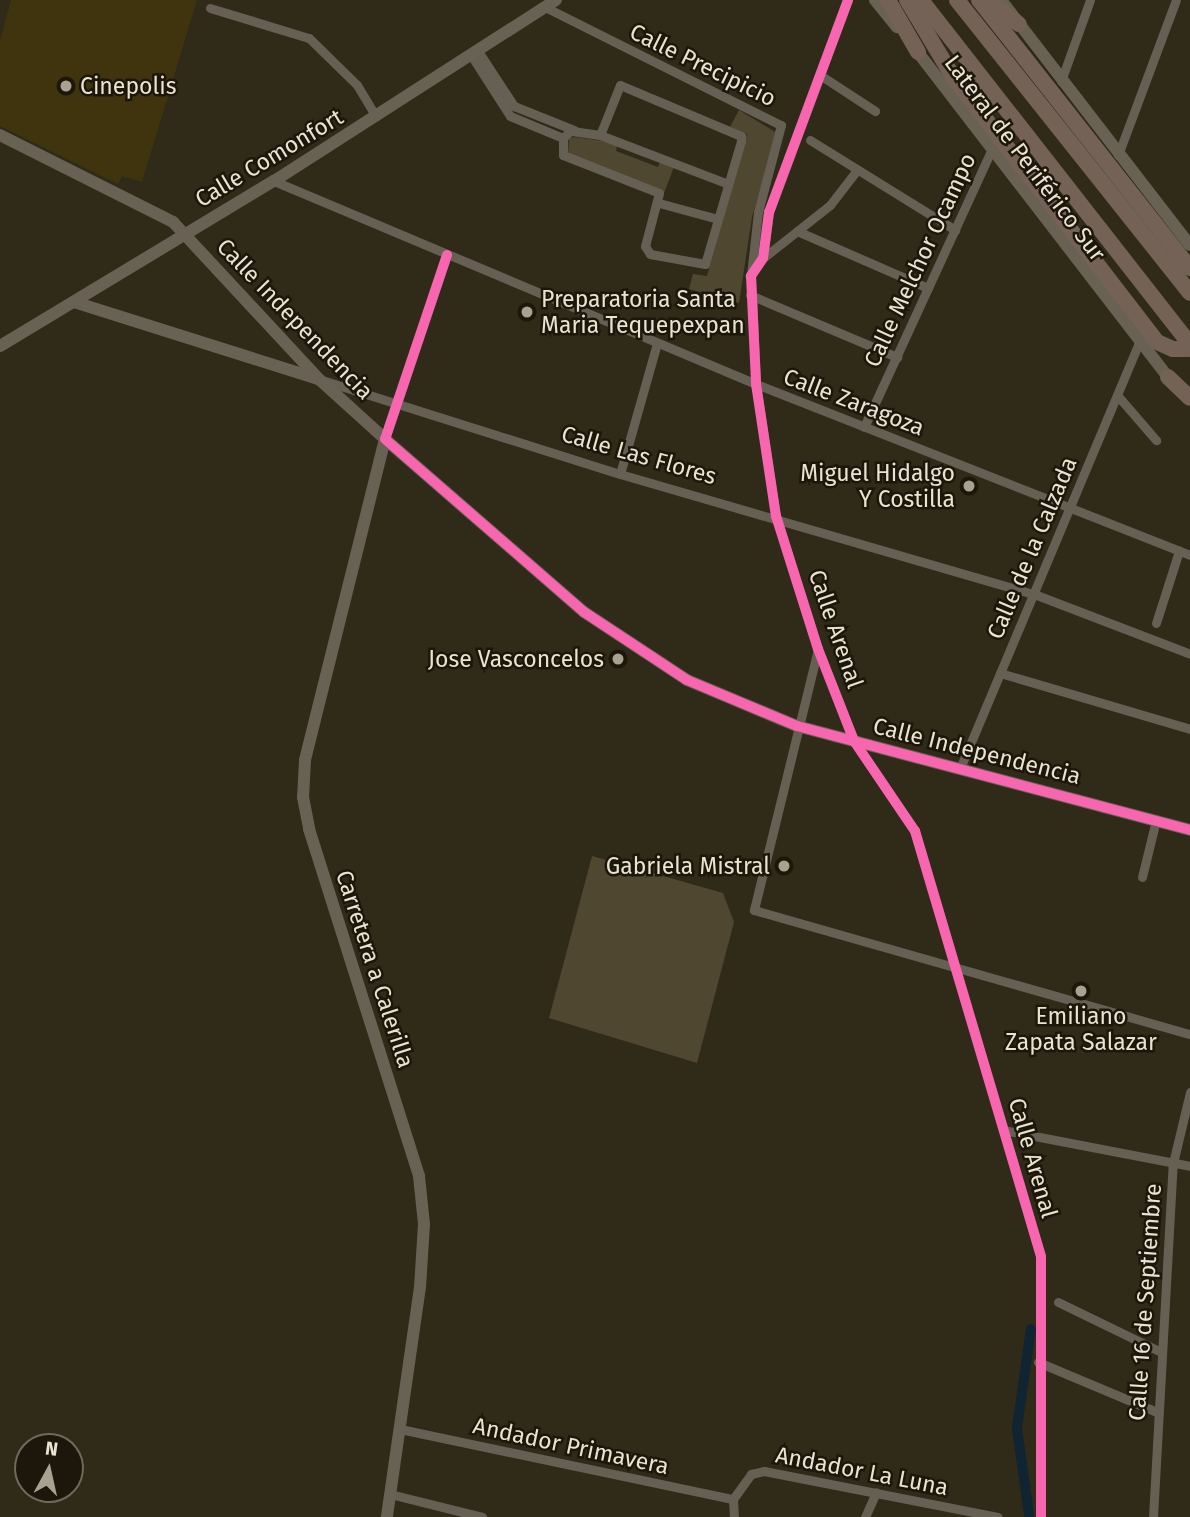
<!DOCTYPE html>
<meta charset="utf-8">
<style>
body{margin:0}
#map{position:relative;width:1190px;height:1517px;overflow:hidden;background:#302a19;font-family:"Fira Sans",sans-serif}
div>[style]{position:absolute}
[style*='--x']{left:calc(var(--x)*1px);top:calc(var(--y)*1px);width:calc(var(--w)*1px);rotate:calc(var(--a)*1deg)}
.built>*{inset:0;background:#40340e}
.green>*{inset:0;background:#504731}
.canal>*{height:10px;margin:-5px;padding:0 5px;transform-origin:5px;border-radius:5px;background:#112432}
.street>*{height:9px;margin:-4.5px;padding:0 4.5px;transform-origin:4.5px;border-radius:4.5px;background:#656053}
.secondary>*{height:12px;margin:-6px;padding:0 6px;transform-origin:6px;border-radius:6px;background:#696154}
.highway>*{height:16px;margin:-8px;padding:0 8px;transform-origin:8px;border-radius:8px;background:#736255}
.cycleway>*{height:10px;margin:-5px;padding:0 5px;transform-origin:5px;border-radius:5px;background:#f766af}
.dots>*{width:19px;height:19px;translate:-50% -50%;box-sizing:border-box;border:4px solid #1c170a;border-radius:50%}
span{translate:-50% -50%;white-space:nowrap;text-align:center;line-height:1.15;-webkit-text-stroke:5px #1c170a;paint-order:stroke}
.street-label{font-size:23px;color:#eae3d1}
.poi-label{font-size:23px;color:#eae3d1}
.left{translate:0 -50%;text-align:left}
.right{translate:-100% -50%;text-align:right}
.north{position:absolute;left:14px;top:1433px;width:70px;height:70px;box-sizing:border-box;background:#1c170a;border:2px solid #6e695a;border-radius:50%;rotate:8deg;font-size:19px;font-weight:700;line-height:28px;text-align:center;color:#eae3d1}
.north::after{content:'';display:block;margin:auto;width:24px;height:32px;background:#a9a291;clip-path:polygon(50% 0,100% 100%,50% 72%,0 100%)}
</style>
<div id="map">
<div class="built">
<i style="clip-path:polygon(11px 0,197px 0,142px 182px,122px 176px,118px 184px,0 126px,0 41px)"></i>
</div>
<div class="green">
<i style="clip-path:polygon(739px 110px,777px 133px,752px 217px,739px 303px,689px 289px,693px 274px,707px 276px,747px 134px,730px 127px)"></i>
<i style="clip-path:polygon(575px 137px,603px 141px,617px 146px,616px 151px,658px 167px,660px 162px,674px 167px,664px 193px,568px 156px,569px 138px)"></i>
<i style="clip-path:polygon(592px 856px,723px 893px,734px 922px,697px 1063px,549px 1018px)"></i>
</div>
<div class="canal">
<i style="--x:1029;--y:1515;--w:88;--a:-97.9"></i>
<i style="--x:1017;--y:1428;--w:100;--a:-82"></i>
</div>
<div class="street">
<i style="--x:848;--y:0;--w:226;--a:110.4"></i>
<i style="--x:769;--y:212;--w:46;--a:97.4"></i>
<i style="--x:763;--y:258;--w:22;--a:124"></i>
<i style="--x:751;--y:276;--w:108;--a:87.3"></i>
<i style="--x:756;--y:384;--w:134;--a:81.4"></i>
<i style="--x:776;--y:516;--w:139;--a:72.5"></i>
<i style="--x:818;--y:649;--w:99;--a:68.6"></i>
<i style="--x:854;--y:741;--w:109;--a:55.9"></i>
<i style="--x:915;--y:831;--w:444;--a:73.5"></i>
<i style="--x:1041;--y:1257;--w:260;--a:90"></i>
<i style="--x:545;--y:7;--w:264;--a:26.6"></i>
<i style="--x:781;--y:125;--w:90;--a:104.8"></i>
<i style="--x:758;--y:212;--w:63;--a:96.3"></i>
<i style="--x:210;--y:8;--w:103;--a:16.9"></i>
<i style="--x:309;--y:38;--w:67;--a:44.4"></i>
<i style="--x:357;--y:85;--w:37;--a:59"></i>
<i style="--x:478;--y:51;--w:66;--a:56.8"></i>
<i style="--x:514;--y:106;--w:65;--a:21.8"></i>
<i style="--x:471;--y:55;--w:72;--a:57.4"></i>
<i style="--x:510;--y:116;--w:57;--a:22.5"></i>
<i style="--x:820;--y:75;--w:66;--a:33.2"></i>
<i style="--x:1061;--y:81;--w:86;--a:-70.3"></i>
<i style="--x:600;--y:135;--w:30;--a:-172"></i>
<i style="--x:570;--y:131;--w:10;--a:135"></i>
<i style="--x:563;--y:138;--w:17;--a:90"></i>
<i style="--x:563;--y:155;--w:103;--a:21.6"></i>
<i style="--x:659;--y:193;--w:55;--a:104.8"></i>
<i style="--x:645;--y:246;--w:9;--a:58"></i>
<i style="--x:650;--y:254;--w:56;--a:10.3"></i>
<i style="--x:705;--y:264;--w:128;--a:-73.7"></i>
<i style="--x:741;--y:141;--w:5;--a:-90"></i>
<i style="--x:741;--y:136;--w:131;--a:-157.1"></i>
<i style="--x:620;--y:85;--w:54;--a:111.8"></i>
<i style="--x:600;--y:135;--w:137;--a:20.9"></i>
<i style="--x:810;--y:140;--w:171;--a:31.8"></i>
<i style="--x:1118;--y:155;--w:165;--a:-69.5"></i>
<i style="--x:274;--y:181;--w:523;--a:22.84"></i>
<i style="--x:756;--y:384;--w:466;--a:21.5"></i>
<i style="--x:659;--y:203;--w:61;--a:15.2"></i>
<i style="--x:797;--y:231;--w:143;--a:23.5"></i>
<i style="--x:763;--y:258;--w:85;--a:-38.3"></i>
<i style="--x:830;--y:205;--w:44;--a:-52.4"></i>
<i style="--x:750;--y:295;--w:160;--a:22.9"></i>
<i style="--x:325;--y:381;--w:309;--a:17.5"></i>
<i style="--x:620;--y:474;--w:431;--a:16.2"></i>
<i style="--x:1034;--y:594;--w:167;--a:21"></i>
<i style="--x:1117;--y:395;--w:60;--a:49.1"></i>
<i style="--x:864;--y:427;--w:308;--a:-65.3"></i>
<i style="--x:385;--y:439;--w:194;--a:-71.4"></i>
<i style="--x:620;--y:474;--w:136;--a:-74.2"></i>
<i style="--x:1156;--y:623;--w:76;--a:-72.3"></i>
<i style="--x:818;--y:649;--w:269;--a:103.8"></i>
<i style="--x:754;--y:910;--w:453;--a:15.9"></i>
<i style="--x:1000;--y:673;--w:198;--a:16.4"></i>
<i style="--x:961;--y:766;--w:458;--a:-67.2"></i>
<i style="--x:1142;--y:877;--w:59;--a:-76.2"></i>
<i style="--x:1003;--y:1130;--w:190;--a:10.9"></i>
<i style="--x:1058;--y:1302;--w:114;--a:25.9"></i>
<i style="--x:1038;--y:1362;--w:129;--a:22.8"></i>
<i style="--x:400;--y:1429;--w:340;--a:11.9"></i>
<i style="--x:390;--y:1494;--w:95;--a:14"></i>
<i style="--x:733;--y:1499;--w:31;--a:-54"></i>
<i style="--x:751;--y:1474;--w:13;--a:-13"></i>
<i style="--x:764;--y:1471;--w:238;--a:11.1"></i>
<i style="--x:733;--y:1499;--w:18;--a:87"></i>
<i style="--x:865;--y:1517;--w:27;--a:-66"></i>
<i style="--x:1153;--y:1517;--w:355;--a:-86.8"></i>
<i style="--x:1173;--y:1163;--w:73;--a:-76.5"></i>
</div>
<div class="secondary">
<i style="--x:875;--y:0;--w:35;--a:51"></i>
<i style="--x:1001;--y:0;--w:309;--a:52.4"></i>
<i style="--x:913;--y:46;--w:418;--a:52.4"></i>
<i style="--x:0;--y:135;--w:194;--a:26.7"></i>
<i style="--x:173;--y:222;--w:216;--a:47.1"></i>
<i style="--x:320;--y:380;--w:88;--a:42.2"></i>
<i style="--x:385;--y:439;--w:264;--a:41"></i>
<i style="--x:584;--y:612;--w:123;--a:33.4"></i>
<i style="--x:687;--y:680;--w:119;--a:22.7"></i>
<i style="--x:797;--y:726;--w:407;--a:14.8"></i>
<i style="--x:74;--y:302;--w:256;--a:17.5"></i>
<i style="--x:0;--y:346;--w:320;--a:-31.1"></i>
<i style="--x:274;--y:181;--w:335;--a:-32.7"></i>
<i style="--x:385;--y:439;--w:331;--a:104"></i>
<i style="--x:305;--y:760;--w:37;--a:93"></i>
<i style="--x:303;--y:797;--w:33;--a:79"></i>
<i style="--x:309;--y:829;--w:364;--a:72.4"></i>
<i style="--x:419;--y:1176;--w:48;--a:84.1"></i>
<i style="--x:424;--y:1224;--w:63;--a:93.6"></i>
<i style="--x:420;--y:1287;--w:232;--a:98.2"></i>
</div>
<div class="highway">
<i style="--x:888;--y:0;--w:60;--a:60"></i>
<i style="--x:907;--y:0;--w:90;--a:59.1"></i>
<i style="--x:953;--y:77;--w:334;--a:52.4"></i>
<i style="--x:1157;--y:342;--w:17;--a:24"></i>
<i style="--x:1173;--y:349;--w:17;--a:0"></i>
<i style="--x:921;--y:0;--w:437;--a:52"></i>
<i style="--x:957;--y:0;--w:374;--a:51.5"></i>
<i style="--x:979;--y:0;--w:341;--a:51.8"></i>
<i style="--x:988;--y:0;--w:39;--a:38"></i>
<i style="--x:1168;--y:377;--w:30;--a:44"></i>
</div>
<div class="cycleway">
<i style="--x:848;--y:0;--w:226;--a:110.4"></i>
<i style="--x:769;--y:212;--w:46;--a:97.4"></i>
<i style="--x:763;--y:258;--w:22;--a:124"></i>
<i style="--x:751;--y:276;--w:108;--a:87.3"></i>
<i style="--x:756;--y:384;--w:134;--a:81.4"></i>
<i style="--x:776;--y:516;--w:139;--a:72.5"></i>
<i style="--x:818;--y:649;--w:99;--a:68.6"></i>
<i style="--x:854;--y:741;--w:109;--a:55.9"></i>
<i style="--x:915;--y:831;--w:444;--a:73.5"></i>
<i style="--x:1041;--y:1257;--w:260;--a:90"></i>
<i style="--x:447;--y:255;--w:194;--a:108.6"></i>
<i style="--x:385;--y:439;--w:264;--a:41"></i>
<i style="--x:584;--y:612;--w:123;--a:33.4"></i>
<i style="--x:687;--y:680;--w:119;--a:22.7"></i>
<i style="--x:797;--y:726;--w:407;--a:14.8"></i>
</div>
<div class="dots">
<i style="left:66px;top:86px;background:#a9a291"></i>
<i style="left:527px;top:312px;background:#a9a291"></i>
<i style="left:969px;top:486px;background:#a9a291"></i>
<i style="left:618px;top:659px;background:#a9a291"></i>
<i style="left:784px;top:866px;background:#a9a291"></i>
<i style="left:1081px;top:991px;background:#a9a291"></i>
</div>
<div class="street-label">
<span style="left:703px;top:65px;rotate:26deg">Calle Precipicio</span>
<span style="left:269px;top:158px;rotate:-31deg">Calle Comonfort</span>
<span style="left:1025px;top:158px;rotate:53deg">Lateral de Periférico Sur</span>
<span style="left:920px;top:260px;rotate:-65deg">Calle Melchor Ocampo</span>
<span style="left:295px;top:319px;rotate:46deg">Calle Independencia</span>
<span style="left:854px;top:402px;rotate:21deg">Calle Zaragoza</span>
<span style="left:639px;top:455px;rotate:16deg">Calle Las Flores</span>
<span style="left:1032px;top:548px;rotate:-67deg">Calle de la Calzada</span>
<span style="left:836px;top:629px;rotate:71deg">Calle Arenal</span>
<span style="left:977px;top:751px;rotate:14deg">Calle Independencia</span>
<span style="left:375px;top:969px;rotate:72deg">Carretera a Calerilla</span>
<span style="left:1033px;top:1158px;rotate:74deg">Calle Arenal</span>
<span style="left:1145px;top:1302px;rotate:-86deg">Calle 16 de Septiembre</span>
<span style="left:571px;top:1446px;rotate:12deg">Andador Primavera</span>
<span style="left:862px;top:1471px;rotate:11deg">Andador La Luna</span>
</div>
<div class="poi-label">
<span class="left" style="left:80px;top:86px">Cinepolis</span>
<span class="left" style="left:541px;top:312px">Preparatoria Santa<br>Maria Tequepexpan</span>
<span class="right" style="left:955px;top:486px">Miguel Hidalgo<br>Y Costilla</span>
<span class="right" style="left:604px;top:659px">Jose Vasconcelos</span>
<span class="right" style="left:770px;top:866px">Gabriela Mistral</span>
<span style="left:1081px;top:1029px">Emiliano<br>Zapata Salazar</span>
</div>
<div class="north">N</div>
</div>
